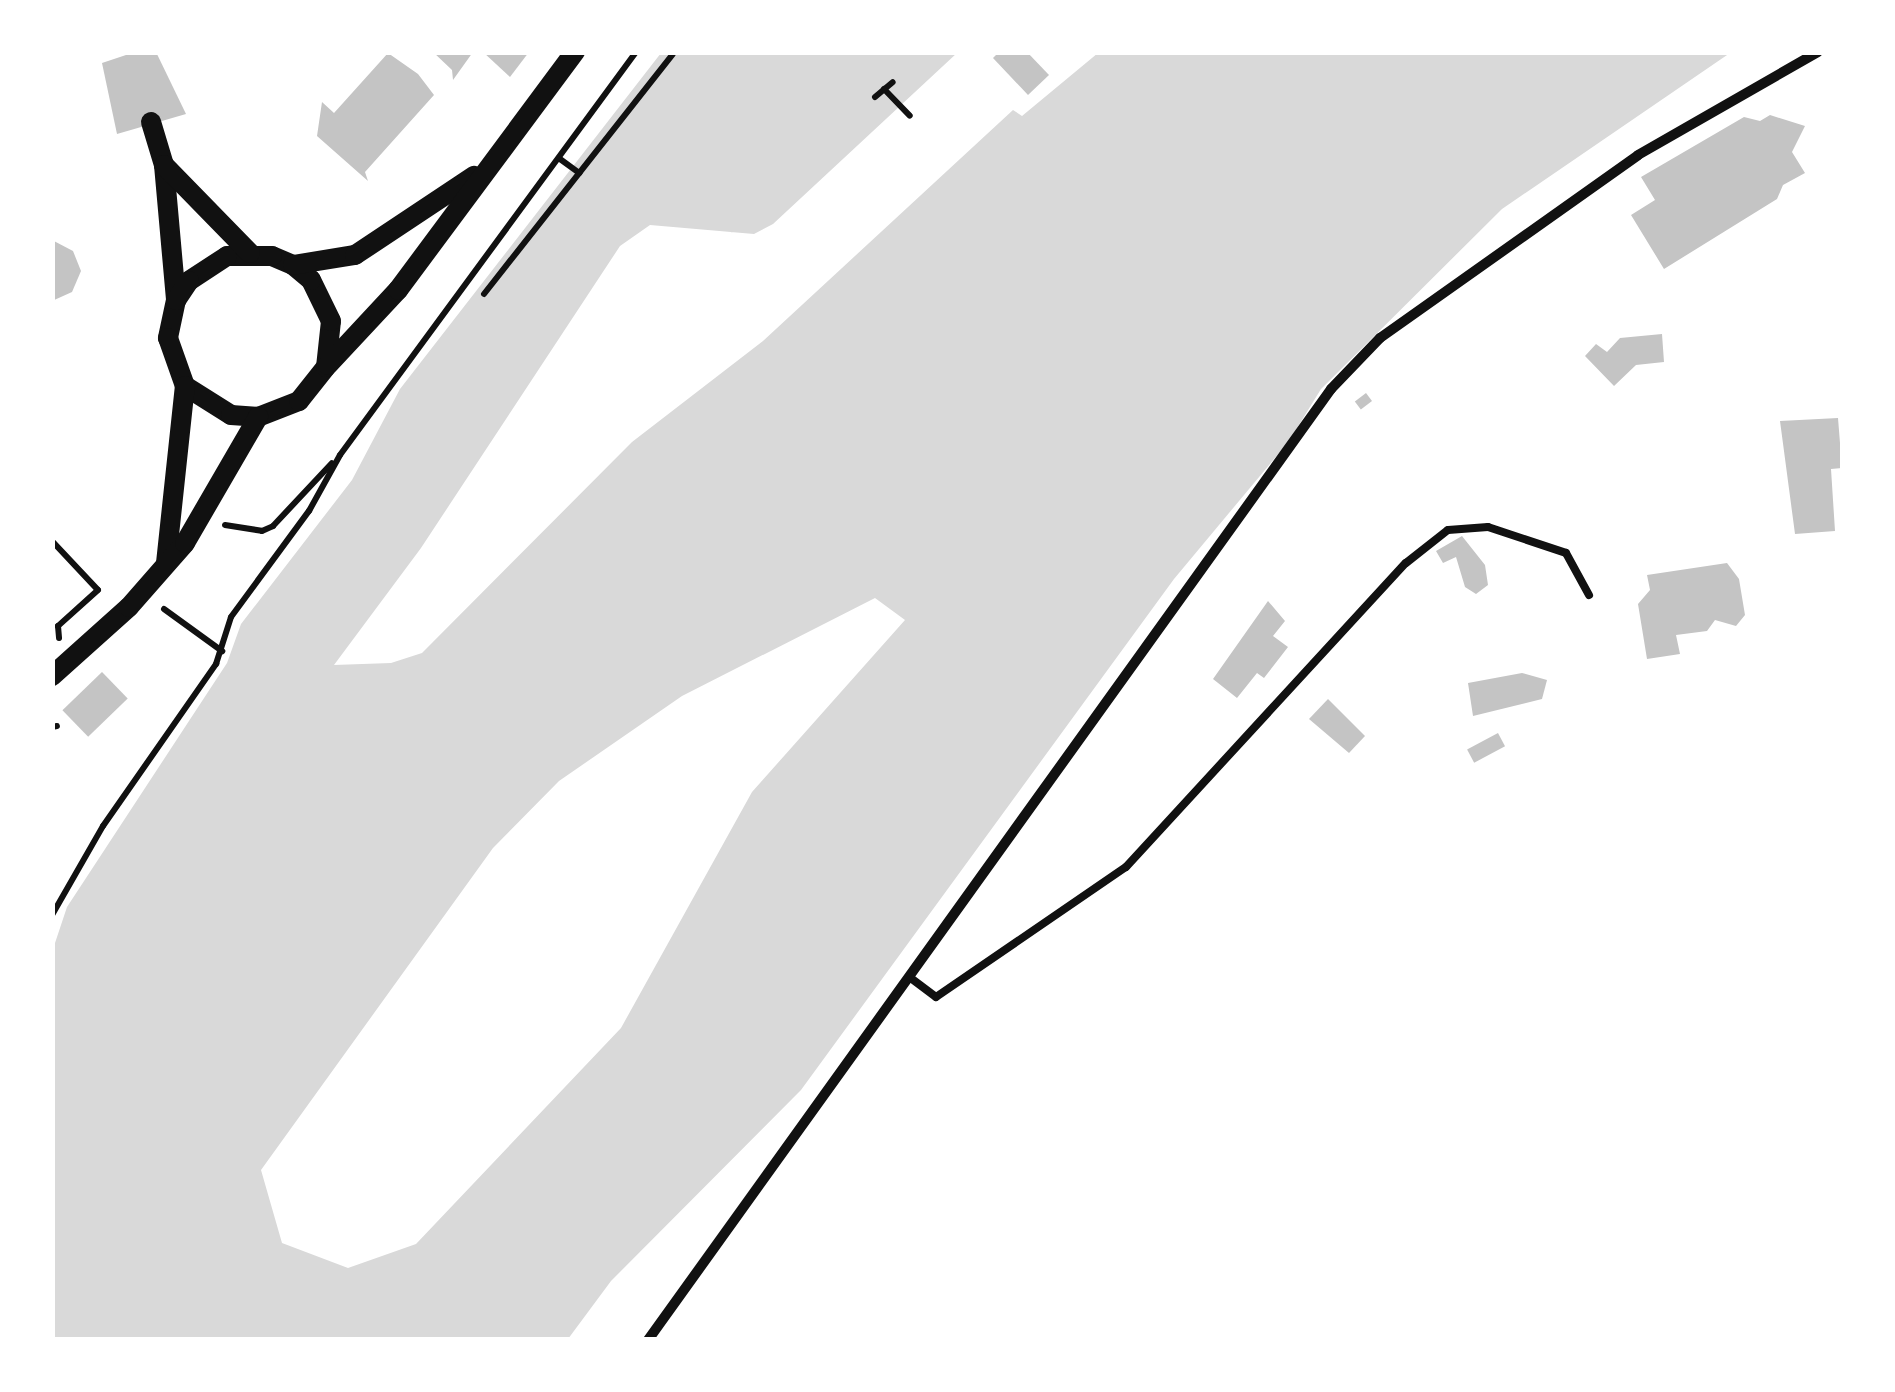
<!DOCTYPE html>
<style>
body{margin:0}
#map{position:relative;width:1895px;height:1392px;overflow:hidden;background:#fff;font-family:Jost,sans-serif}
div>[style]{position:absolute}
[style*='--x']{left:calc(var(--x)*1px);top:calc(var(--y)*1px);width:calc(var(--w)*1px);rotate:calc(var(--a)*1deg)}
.water>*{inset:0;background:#d9d9d9}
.building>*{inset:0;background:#c4c4c4;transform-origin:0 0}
.path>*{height:6px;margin:-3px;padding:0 3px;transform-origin:3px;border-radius:3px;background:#111}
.service>*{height:8px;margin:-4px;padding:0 4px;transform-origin:4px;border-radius:4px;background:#111}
.minor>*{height:10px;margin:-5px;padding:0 5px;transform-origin:5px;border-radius:5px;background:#111}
.secondary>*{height:20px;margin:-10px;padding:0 10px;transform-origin:10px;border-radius:10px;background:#111}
span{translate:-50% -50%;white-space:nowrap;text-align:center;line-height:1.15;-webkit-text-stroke:9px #fff;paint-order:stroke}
.frame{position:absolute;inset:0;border:55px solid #fff;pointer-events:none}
</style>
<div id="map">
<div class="water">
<i style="clip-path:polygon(evenodd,661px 53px,957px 53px,773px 224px,754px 234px,650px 225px,620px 246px,421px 548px,334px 665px,391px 663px,422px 653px,632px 442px,763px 341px,1013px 110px,1022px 116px,1098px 53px,1730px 53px,1502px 209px,1321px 389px,1289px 441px,1174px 579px,801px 1090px,611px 1281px,568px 1339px,53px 1340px,52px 952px,67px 907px,227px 663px,241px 624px,352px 480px,400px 389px,661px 53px,875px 598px,905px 620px,752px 792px,621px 1028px,416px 1244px,348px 1268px,282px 1243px,261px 1170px,493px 848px,559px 781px,682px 696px,875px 598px)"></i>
</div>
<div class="building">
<i style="clip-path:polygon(135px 52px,156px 52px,186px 114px,117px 134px,102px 63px)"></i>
<i style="clip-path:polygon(433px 52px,473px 52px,453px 80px,452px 70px)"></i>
<i style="clip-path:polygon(483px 52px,529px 52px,510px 77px)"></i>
<i style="clip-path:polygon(999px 52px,1027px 52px,1049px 75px,1028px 95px,993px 58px)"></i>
<i style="clip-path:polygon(388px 53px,418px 74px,434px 95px,365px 172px,368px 181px,317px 136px,322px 102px,334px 113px)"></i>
<i style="clip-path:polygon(1770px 115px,1805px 126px,1792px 152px,1805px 173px,1783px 185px,1777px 199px,1664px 269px,1631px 215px,1655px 200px,1641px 177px,1744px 117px,1760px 121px)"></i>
<i style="clip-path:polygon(52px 240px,73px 251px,81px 271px,72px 292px,52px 301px)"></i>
<i style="clip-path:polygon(1662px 334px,1664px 362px,1636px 365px,1614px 386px,1585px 356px,1596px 344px,1607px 352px,1620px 338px)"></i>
<i style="left:1366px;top:393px;width:10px;height:14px;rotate:53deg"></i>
<i style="clip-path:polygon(1838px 418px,1842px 468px,1831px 469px,1835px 531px,1795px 534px,1780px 421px)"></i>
<i style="clip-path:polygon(1462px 536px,1485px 565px,1488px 585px,1476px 594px,1465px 587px,1456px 557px,1443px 563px,1436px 551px)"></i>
<i style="clip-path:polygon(1727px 563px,1739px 579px,1745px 615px,1736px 626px,1715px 620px,1707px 631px,1676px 635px,1680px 654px,1647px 659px,1638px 604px,1650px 590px,1647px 575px)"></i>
<i style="clip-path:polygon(1268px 601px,1285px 621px,1273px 636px,1288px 647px,1264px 678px,1257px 673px,1237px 698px,1213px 679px)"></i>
<i style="left:102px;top:672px;width:37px;height:55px;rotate:46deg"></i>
<i style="clip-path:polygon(1522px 673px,1547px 680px,1542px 699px,1473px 716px,1468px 683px)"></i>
<i style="clip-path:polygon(1328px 699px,1365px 736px,1349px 753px,1309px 719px)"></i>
<i style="left:1498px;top:733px;width:15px;height:35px;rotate:62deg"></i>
</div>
<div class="path">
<i style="--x:884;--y:89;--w:37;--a:46"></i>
<i style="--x:875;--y:97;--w:23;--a:-40"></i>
<i style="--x:560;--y:159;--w:24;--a:36"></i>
<i style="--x:484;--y:294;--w:305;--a:-51.8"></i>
<i style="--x:225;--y:525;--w:37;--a:9"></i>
<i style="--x:262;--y:531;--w:12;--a:-24"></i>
<i style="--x:273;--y:526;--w:86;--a:-46.9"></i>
<i style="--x:52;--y:541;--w:67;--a:46.8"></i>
<i style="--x:98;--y:590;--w:54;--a:138"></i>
<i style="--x:58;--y:626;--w:12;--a:85"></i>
<i style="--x:164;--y:609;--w:72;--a:35.9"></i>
<i style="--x:52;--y:727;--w:5;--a:-11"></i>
<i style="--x:52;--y:915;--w:103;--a:-60.2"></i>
<i style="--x:103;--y:826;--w:198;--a:-55.1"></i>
<i style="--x:216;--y:664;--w:49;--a:-72.3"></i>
<i style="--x:231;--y:617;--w:132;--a:-53.7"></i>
<i style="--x:309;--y:511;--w:64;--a:-61"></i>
<i style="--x:340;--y:455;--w:500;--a:-53.7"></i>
</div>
<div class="service">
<i style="--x:912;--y:979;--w:30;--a:37"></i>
<i style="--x:936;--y:997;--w:230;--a:-34.4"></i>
<i style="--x:1126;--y:867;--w:413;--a:-47.4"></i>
<i style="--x:1406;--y:563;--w:53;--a:-38.2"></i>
<i style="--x:1448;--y:530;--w:40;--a:-4.3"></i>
<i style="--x:1488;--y:527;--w:82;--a:18.4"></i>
<i style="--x:1566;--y:553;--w:48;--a:61.3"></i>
</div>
<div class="minor">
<i style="--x:648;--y:1340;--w:1171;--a:-54.31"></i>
<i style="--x:1331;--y:389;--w:71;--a:-46.1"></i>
<i style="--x:1380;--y:338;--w:316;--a:-35.3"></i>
<i style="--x:1638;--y:155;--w:207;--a:-29.8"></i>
</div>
<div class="secondary">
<i style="--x:151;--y:122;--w:45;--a:73.2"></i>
<i style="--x:164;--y:165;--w:136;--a:84.9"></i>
<i style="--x:176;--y:300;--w:39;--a:102"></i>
<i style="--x:168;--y:338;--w:51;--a:70.5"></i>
<i style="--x:185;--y:386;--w:54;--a:32.2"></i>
<i style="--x:231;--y:415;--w:27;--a:4"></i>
<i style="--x:258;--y:417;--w:44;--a:-21.3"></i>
<i style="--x:299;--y:401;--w:43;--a:-51.5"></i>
<i style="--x:326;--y:367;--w:46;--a:-83.8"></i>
<i style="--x:331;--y:321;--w:46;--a:-116"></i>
<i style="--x:311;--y:280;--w:23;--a:-140"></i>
<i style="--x:293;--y:265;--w:23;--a:-157"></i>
<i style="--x:272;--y:256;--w:45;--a:180"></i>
<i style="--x:227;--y:256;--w:45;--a:146.7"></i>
<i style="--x:189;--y:281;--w:23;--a:124"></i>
<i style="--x:164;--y:165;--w:123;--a:45.7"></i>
<i style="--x:293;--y:265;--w:63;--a:-9.2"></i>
<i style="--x:355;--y:255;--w:143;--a:-33.6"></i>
<i style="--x:328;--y:365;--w:103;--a:-47"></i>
<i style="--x:398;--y:290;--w:297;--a:-53.4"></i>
<i style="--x:166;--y:563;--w:178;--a:-83.9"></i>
<i style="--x:52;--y:676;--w:103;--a:-41.9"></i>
<i style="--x:129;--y:607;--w:85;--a:-48.8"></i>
<i style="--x:185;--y:543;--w:146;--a:-59.9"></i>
</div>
<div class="frame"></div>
</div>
